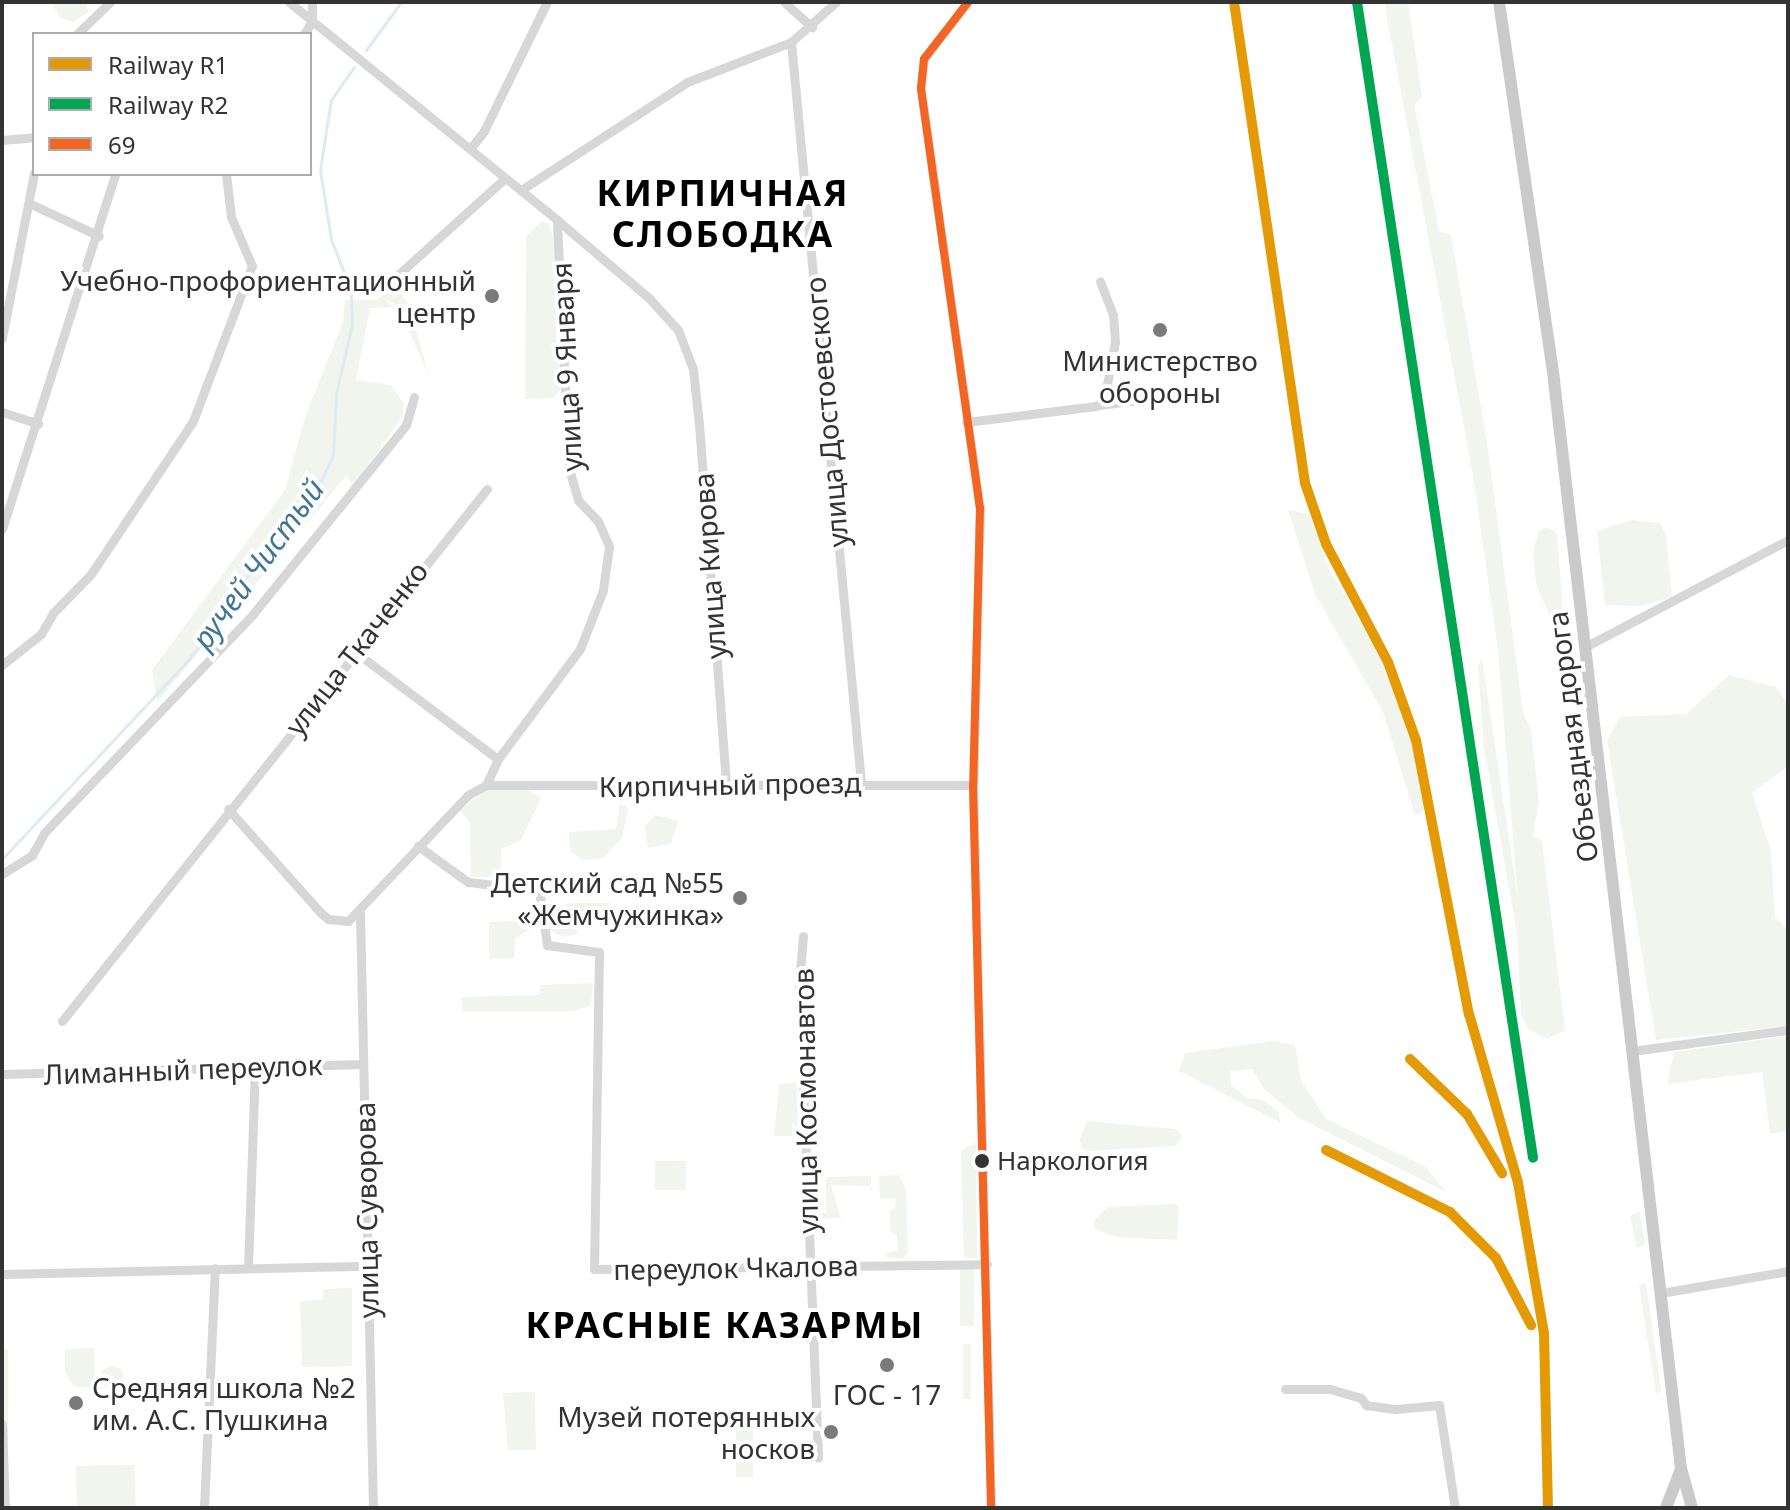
<!DOCTYPE html>
<meta charset="utf-8">
<style>
body{margin:0}
#map{position:relative;width:1790px;height:1510px;overflow:hidden;background:#fff;font-family:"Noto Sans",sans-serif}
div>[style]{position:absolute}
[style*='--x']{left:calc(var(--x)*1px);top:calc(var(--y)*1px);width:calc(var(--w)*1px);rotate:calc(var(--a)*1deg)}
.green>*{inset:0;background:#f1f5ed;transform-origin:0 0}
.round{border-radius:50%}
.stream>*{height:3px;margin:-1.5px;padding:0 1.5px;transform-origin:1.5px;border-radius:1.5px;background:#ddebf3}
.minor>*{height:9px;margin:-4.5px;padding:0 4.5px;transform-origin:4.5px;border-radius:4.5px;background:#d7d7d7}
.major>*{height:12px;margin:-6px;padding:0 6px;transform-origin:6px;border-radius:6px;background:#cacaca}
.bus-1>*{height:8px;margin:-4px;padding:0 4px;transform-origin:4px;border-radius:4px;background:#f26522}
.rail-1>*{height:10px;margin:-5px;padding:0 5px;transform-origin:5px;border-radius:5px;background:#e39a05}
.rail-2>*{height:10px;margin:-5px;padding:0 5px;transform-origin:5px;border-radius:5px;background:#00a651}
.dots>*{width:22px;height:22px;translate:-50% -50%;box-sizing:border-box;border:4px solid #fff;border-radius:50%}
span{translate:-50% -50%;white-space:nowrap;text-align:center;line-height:1.15;-webkit-text-stroke:8px #fff;paint-order:stroke}
.bus-label{font-size:26px;color:#333}
.left{translate:0 -50%;text-align:left}
.poi-label{font-size:28px;color:#333}
.right{translate:-100% -50%;text-align:right}
.street-label{font-size:28px;color:#333}
.water-label{font-size:30px;color:#3f7597;font-style:italic}
.district-label{font-size:36px;color:#000;font-weight:700;letter-spacing:2px}
.frame{position:absolute;inset:0;border:4px solid #333;pointer-events:none}
.legend{position:absolute;left:32px;top:32px;width:280px;height:144px;box-sizing:border-box;background:#fff;border:2px solid #adadad;margin:0;padding:10px 14px;list-style:none;font-size:24px;color:#333}
.legend li{display:flex;align-items:center;gap:16px;height:40px}
.legend b{width:40px;border:2px solid #adadad}
</style>
<div id="map">
<div class="green">
<i style="clip-path:polygon(51px 2px,87px 2px,88px 12px,73px 22px,60px 18px)"></i>
<i style="clip-path:polygon(1384px 2px,1408px 2px,1422px 97px,1414px 105px,1439px 231px,1451px 235px,1487px 442px,1523px 712px,1531px 730px,1539px 802px,1533px 836px,1542px 841px,1565px 1030px,1547px 1039px,1528px 1029px,1521px 1015px,1517px 933px,1484px 748px,1478px 667px,1482px 658px,1518px 900px,1498px 650px,1473px 475px)"></i>
<i style="clip-path:polygon(542px 221px,548px 223px,554px 239px,562px 388px,553px 398px,525px 399px,526px 237px)"></i>
<i style="clip-path:polygon(397px 284px,410px 308px,429px 376px,397px 305px,384px 299px,394px 307px,370px 308px,356px 380px,391px 385px,404px 404px,402px 416px,353px 488px,347px 475px,157px 702px,152px 670px,285px 490px,305px 417px,343px 322px,345px 300px,377px 300px)"></i>
<i style="clip-path:polygon(1288px 510px,1309px 514px,1330px 571px,1378px 651px,1409px 732px,1424px 790px,1424px 812px,1415px 815px,1383px 712px,1315px 594px)"></i>
<i style="clip-path:polygon(1632px 520px,1660px 523px,1666px 535px,1672px 597px,1640px 606px,1605px 605px,1597px 531px)"></i>
<i style="clip-path:polygon(1546px 527px,1557px 533px,1562px 600px,1561px 615px,1550px 617px,1536px 584px,1533px 552px,1538px 532px)"></i>
<i style="clip-path:polygon(1729px 675px,1776px 687px,1788px 705px,1788px 766px,1752px 793px,1771px 851px,1775px 917px,1788px 930px,1788px 1026px,1656px 1040px,1607px 740px,1620px 717px,1686px 714px)"></i>
<i style="clip-path:polygon(524px 787px,540px 798px,538px 805px,521px 840px,501px 849px,501px 877px,471px 877px,470px 822px,460px 810px,488px 789px)"></i>
<i style="clip-path:polygon(620px 804px,628px 808px,622px 838px,603px 858px,583px 860px,570px 851px,569px 832px,616px 829px)"></i>
<i style="clip-path:polygon(655px 815px,678px 821px,671px 844px,648px 848px,645px 826px)"></i>
<i style="clip-path:polygon(570px 903px,611px 903px,602px 912px,573px 911px,577px 934px,563px 937px,549px 930px,555px 908px)"></i>
<i style="clip-path:polygon(532px 921px,532px 928px,515px 938px,514px 958px,489px 959px,489px 922px)"></i>
<i style="clip-path:polygon(593px 983px,591px 1005px,574px 1011px,463px 1011px,461px 997px,539px 995px,541px 985px)"></i>
<i style="clip-path:polygon(1788px 1036px,1788px 1131px,1770px 1134px,1762px 1072px,1667px 1084px,1674px 1052px)"></i>
<i style="clip-path:polygon(1273px 1041px,1295px 1045px,1301px 1080px,1326px 1119px,1426px 1167px,1446px 1192px,1299px 1118px,1264px 1089px,1252px 1069px,1230px 1071px,1231px 1085px,1247px 1098px,1264px 1100px,1279px 1113px,1280px 1122px,1179px 1071px,1185px 1053px)"></i>
<i style="clip-path:polygon(798px 1083px,798px 1136px,774px 1136px,779px 1084px)"></i>
<i style="clip-path:polygon(1087px 1121px,1175px 1129px,1183px 1136px,1175px 1146px,1088px 1151px,1081px 1149px,1080px 1139px)"></i>
<i style="clip-path:polygon(976px 1142px,977px 1258px,964px 1258px,961px 1151px)"></i>
<i style="left:655px;top:1161px;width:31px;height:29px"></i>
<i style="clip-path:polygon(899px 1175px,906px 1189px,908px 1252px,904px 1258px,887px 1258px,887px 1253px,898px 1250px,897px 1236px,890px 1231px,890px 1209px,895px 1208px,896px 1199px,880px 1198px,879px 1176px)"></i>
<i style="clip-path:polygon(871px 1176px,871px 1186px,831px 1185px,841px 1218px,817px 1219px,817px 1213px,826px 1213px,826px 1177px)"></i>
<i style="clip-path:polygon(1172px 1204px,1179px 1206px,1177px 1240px,1118px 1237px,1094px 1229px,1094px 1221px,1108px 1207px)"></i>
<i style="clip-path:polygon(1639px 1211px,1645px 1244px,1637px 1248px,1630px 1216px)"></i>
<i style="left:960px;top:1268px;width:14px;height:58px"></i>
<i style="clip-path:polygon(1646px 1282px,1661px 1391px,1656px 1394px,1639px 1285px)"></i>
<i style="clip-path:polygon(352px 1288px,352px 1366px,302px 1367px,300px 1301px,323px 1300px,323px 1289px)"></i>
<i style="left:963px;top:1344px;width:8px;height:55px"></i>
<i style="clip-path:polygon(94px 1348px,95px 1387px,74px 1387px,65px 1372px,65px 1349px)"></i>
<i style="left:3px;top:1349px;width:5px;height:100px"></i>
<i class="round" style="left:101px;top:1366px;width:22px;height:22px"></i>
<i style="clip-path:polygon(535px 1392px,536px 1450px,508px 1450px,503px 1393px)"></i>
<i style="left:736px;top:1414px;width:17px;height:63px"></i>
<i style="left:135px;top:1465px;width:43px;height:59px;rotate:89deg"></i>
</div>
<div class="stream">
<i style="--x:366;--y:50;--w:59;--a:-53.9"></i>
<i style="--x:2;--y:859;--w:274;--a:-46.9"></i>
<i style="--x:189;--y:659;--w:66;--a:-52.4"></i>
<i style="--x:229;--y:607;--w:74;--a:-59.3"></i>
<i style="--x:267;--y:543;--w:67;--a:-45.6"></i>
<i style="--x:314;--y:495;--w:43;--a:-64"></i>
<i style="--x:333;--y:456;--w:62;--a:-87.2"></i>
<i style="--x:336;--y:394;--w:72;--a:-77.1"></i>
<i style="--x:352;--y:324;--w:33;--a:-92"></i>
<i style="--x:351;--y:291;--w:56;--a:-111"></i>
<i style="--x:331;--y:239;--w:70;--a:-99.1"></i>
<i style="--x:320;--y:170;--w:71;--a:-81.1"></i>
<i style="--x:331;--y:100;--w:40;--a:-55.1"></i>
</div>
<div class="minor">
<i style="--x:289;--y:2;--w:345;--a:39.1"></i>
<i style="--x:557;--y:220;--w:121;--a:40.3"></i>
<i style="--x:649;--y:298;--w:43;--a:47.8"></i>
<i style="--x:678;--y:330;--w:42;--a:69"></i>
<i style="--x:693;--y:369;--w:55;--a:83.8"></i>
<i style="--x:699;--y:424;--w:361;--a:85.7"></i>
<i style="--x:784;--y:2;--w:38;--a:42"></i>
<i style="--x:968;--y:2;--w:72;--a:127.7"></i>
<i style="--x:924;--y:59;--w:30;--a:96"></i>
<i style="--x:921;--y:89;--w:423;--a:82"></i>
<i style="--x:980;--y:508;--w:277;--a:91.4"></i>
<i style="--x:973;--y:785;--w:723;--a:88.57"></i>
<i style="--x:77;--y:34;--w:46;--a:-44.1"></i>
<i style="--x:304;--y:34;--w:15;--a:-58"></i>
<i style="--x:312;--y:21;--w:19;--a:-90"></i>
<i style="--x:791;--y:42;--w:743;--a:84.6"></i>
<i style="--x:2;--y:140;--w:32;--a:-5"></i>
<i style="--x:470;--y:149;--w:23;--a:-52"></i>
<i style="--x:484;--y:131;--w:144;--a:-64"></i>
<i style="--x:521;--y:190;--w:198;--a:-33"></i>
<i style="--x:687;--y:82;--w:111;--a:-21"></i>
<i style="--x:791;--y:42;--w:60;--a:-41.6"></i>
<i style="--x:31;--y:204;--w:75;--a:25.2"></i>
<i style="--x:390;--y:282;--w:155;--a:-42.1"></i>
<i style="--x:2;--y:338;--w:168;--a:-79"></i>
<i style="--x:1099;--y:405;--w:72;--a:-7.2"></i>
<i style="--x:2;--y:412;--w:38;--a:18"></i>
<i style="--x:966;--y:422;--w:131;--a:-7"></i>
<i style="--x:1096;--y:406;--w:10;--a:-37"></i>
<i style="--x:1104;--y:400;--w:59;--a:-79.3"></i>
<i style="--x:1115;--y:342;--w:27;--a:-94"></i>
<i style="--x:1113;--y:315;--w:36;--a:-111"></i>
<i style="--x:2;--y:529;--w:373;--a:-72.3"></i>
<i style="--x:1585;--y:647;--w:229;--a:-27.8"></i>
<i style="--x:354;--y:651;--w:180;--a:36.9"></i>
<i style="--x:2;--y:665;--w:50;--a:-38.5"></i>
<i style="--x:41;--y:634;--w:24;--a:-60"></i>
<i style="--x:53;--y:613;--w:54;--a:-45.7"></i>
<i style="--x:91;--y:574;--w:184;--a:-56.3"></i>
<i style="--x:193;--y:421;--w:166;--a:-69.2"></i>
<i style="--x:252;--y:266;--w:53;--a:-113.2"></i>
<i style="--x:231;--y:217;--w:43;--a:-96.6"></i>
<i style="--x:486;--y:785;--w:487;--a:0"></i>
<i style="--x:228;--y:809;--w:138;--a:48.2"></i>
<i style="--x:320;--y:912;--w:11;--a:41"></i>
<i style="--x:328;--y:919;--w:20;--a:6"></i>
<i style="--x:348;--y:921;--w:174;--a:-46.4"></i>
<i style="--x:468;--y:795;--w:21;--a:-29"></i>
<i style="--x:486;--y:785;--w:29;--a:-65"></i>
<i style="--x:498;--y:759;--w:137;--a:-53.3"></i>
<i style="--x:580;--y:649;--w:63;--a:-68.7"></i>
<i style="--x:603;--y:590;--w:44;--a:-82.2"></i>
<i style="--x:609;--y:546;--w:27;--a:-114"></i>
<i style="--x:598;--y:521;--w:29;--a:-134"></i>
<i style="--x:578;--y:500;--w:33;--a:-106"></i>
<i style="--x:569;--y:468;--w:248;--a:-92.8"></i>
<i style="--x:418;--y:846;--w:62;--a:35.8"></i>
<i style="--x:468;--y:882;--w:71;--a:6.4"></i>
<i style="--x:539;--y:890;--w:56;--a:81.7"></i>
<i style="--x:547;--y:945;--w:52;--a:7.7"></i>
<i style="--x:599;--y:952;--w:317;--a:90.9"></i>
<i style="--x:594;--y:1269;--w:393;--a:-0.7"></i>
<i style="--x:2;--y:874;--w:36;--a:-32"></i>
<i style="--x:32;--y:855;--w:25;--a:-61"></i>
<i style="--x:44;--y:833;--w:303;--a:-46.3"></i>
<i style="--x:253;--y:614;--w:243;--a:-51"></i>
<i style="--x:406;--y:425;--w:29;--a:-74"></i>
<i style="--x:360;--y:913;--w:595;--a:88.75"></i>
<i style="--x:803;--y:936;--w:47;--a:94.9"></i>
<i style="--x:799;--y:983;--w:475;--a:87.7"></i>
<i style="--x:62;--y:1021;--w:681;--a:-51.38"></i>
<i style="--x:1632;--y:1051;--w:157;--a:-7.7"></i>
<i style="--x:2;--y:1074;--w:361;--a:-1.6"></i>
<i style="--x:248;--y:1267;--w:201;--a:-88"></i>
<i style="--x:2;--y:1274;--w:366;--a:-1.3"></i>
<i style="--x:1661;--y:1293;--w:129;--a:-9.8"></i>
<i style="--x:1285;--y:1389;--w:45;--a:0"></i>
<i style="--x:1330;--y:1389;--w:32;--a:16"></i>
<i style="--x:1361;--y:1398;--w:9;--a:54"></i>
<i style="--x:1366;--y:1405;--w:30;--a:8"></i>
<i style="--x:1396;--y:1409;--w:43;--a:-5.3"></i>
<i style="--x:1439;--y:1405;--w:104;--a:81.2"></i>
<i style="--x:2;--y:1424;--w:84;--a:88"></i>
<i style="--x:204;--y:1508;--w:240;--a:-87.4"></i>
</div>
<div class="major">
<i style="--x:1499;--y:2;--w:383;--a:81.7"></i>
<i style="--x:1554;--y:381;--w:1094;--a:83.34"></i>
<i style="--x:1681;--y:1468;--w:41;--a:74.6"></i>
<i style="--x:1666;--y:1508;--w:40;--a:-69"></i>
</div>
<div class="bus-1">
<i style="--x:968;--y:2;--w:72;--a:127.7"></i>
<i style="--x:924;--y:59;--w:30;--a:96"></i>
<i style="--x:921;--y:89;--w:423;--a:82"></i>
<i style="--x:980;--y:508;--w:277;--a:91.4"></i>
<i style="--x:973;--y:785;--w:723;--a:88.57"></i>
</div>
<div class="rail-1">
<i style="--x:1234;--y:2;--w:486;--a:81.6"></i>
<i style="--x:1305;--y:483;--w:65;--a:71"></i>
<i style="--x:1326;--y:544;--w:133;--a:62.3"></i>
<i style="--x:1388;--y:662;--w:83;--a:70.3"></i>
<i style="--x:1416;--y:740;--w:279;--a:79.1"></i>
<i style="--x:1469;--y:1014;--w:176;--a:73.8"></i>
<i style="--x:1518;--y:1183;--w:152;--a:80.2"></i>
<i style="--x:1544;--y:1333;--w:175;--a:88.7"></i>
<i style="--x:1410;--y:1059;--w:79;--a:44"></i>
<i style="--x:1467;--y:1114;--w:69;--a:59.3"></i>
<i style="--x:1326;--y:1150;--w:139;--a:26.6"></i>
<i style="--x:1450;--y:1212;--w:65;--a:45"></i>
<i style="--x:1496;--y:1258;--w:76;--a:62.4"></i>
</div>
<div class="rail-2">
<i style="--x:1357;--y:2;--w:1169;--a:81.34"></i>
</div>
<div class="dots">
<i style="left:492px;top:296px;background:#7a7a7a"></i>
<i style="left:1160px;top:330px;background:#7a7a7a"></i>
<i style="left:740px;top:898px;background:#7a7a7a"></i>
<i style="left:982px;top:1161px;background:#333"></i>
<i style="left:887px;top:1365px;background:#7a7a7a"></i>
<i style="left:76px;top:1403px;background:#7a7a7a"></i>
<i style="left:831px;top:1432px;background:#7a7a7a"></i>
</div>
<div class="bus-label">
<span class="left" style="left:997px;top:1161px">Наркология</span>
</div>
<div class="poi-label">
<span class="right" style="left:476px;top:296px">Учебно-профориентационный<br>центр</span>
<span style="left:1160px;top:376px">Министерство<br>обороны</span>
<span class="right" style="left:724px;top:898px">Детский сад №55<br>«Жемчужинка»</span>
<span class="left" style="left:92px;top:1403px">Средняя школа №2<br>им. А.С. Пушкина</span>
<span style="left:887px;top:1394px">ГОС - 17</span>
<span class="right" style="left:815px;top:1432px">Музей потерянных<br>носков</span>
</div>
<div class="street-label">
<span style="left:566px;top:367px;rotate:-93deg">улица 9 Января</span>
<span style="left:826px;top:412px;rotate:-95deg">улица Достоевского</span>
<span style="left:709px;top:566px;rotate:-94deg">улица Кирова</span>
<span style="left:356px;top:648px;rotate:-52deg">улица Ткаченко</span>
<span style="left:1572px;top:737px;rotate:-97deg">Объездная дорога</span>
<span style="left:730px;top:784px;rotate:-1deg">Кирпичный проезд</span>
<span style="left:183px;top:1069px;rotate:-2deg">Лиманный переулок</span>
<span style="left:805px;top:1101px;rotate:-91deg">улица Космонавтов</span>
<span style="left:366px;top:1210px;rotate:-91deg">улица Суворова</span>
<span style="left:736px;top:1267px;rotate:-1deg">переулок Чкалова</span>
</div>
<div class="water-label">
<span style="left:258px;top:564px;rotate:-54deg">ручей Чистый</span>
</div>
<div class="district-label">
<span style="left:723px;top:213px">КИРПИЧНАЯ<br>СЛОБОДКА</span>
<span style="left:725px;top:1325px">КРАСНЫЕ КАЗАРМЫ</span>
</div>
<div class="frame"></div>
<ul class="legend">
<li><b style="height:10px;background:#e39a05"></b>Railway R1</li>
<li><b style="height:10px;background:#00a651"></b>Railway R2</li>
<li><b style="height:10px;background:#f26522"></b>69</li>
</ul>
</div>
